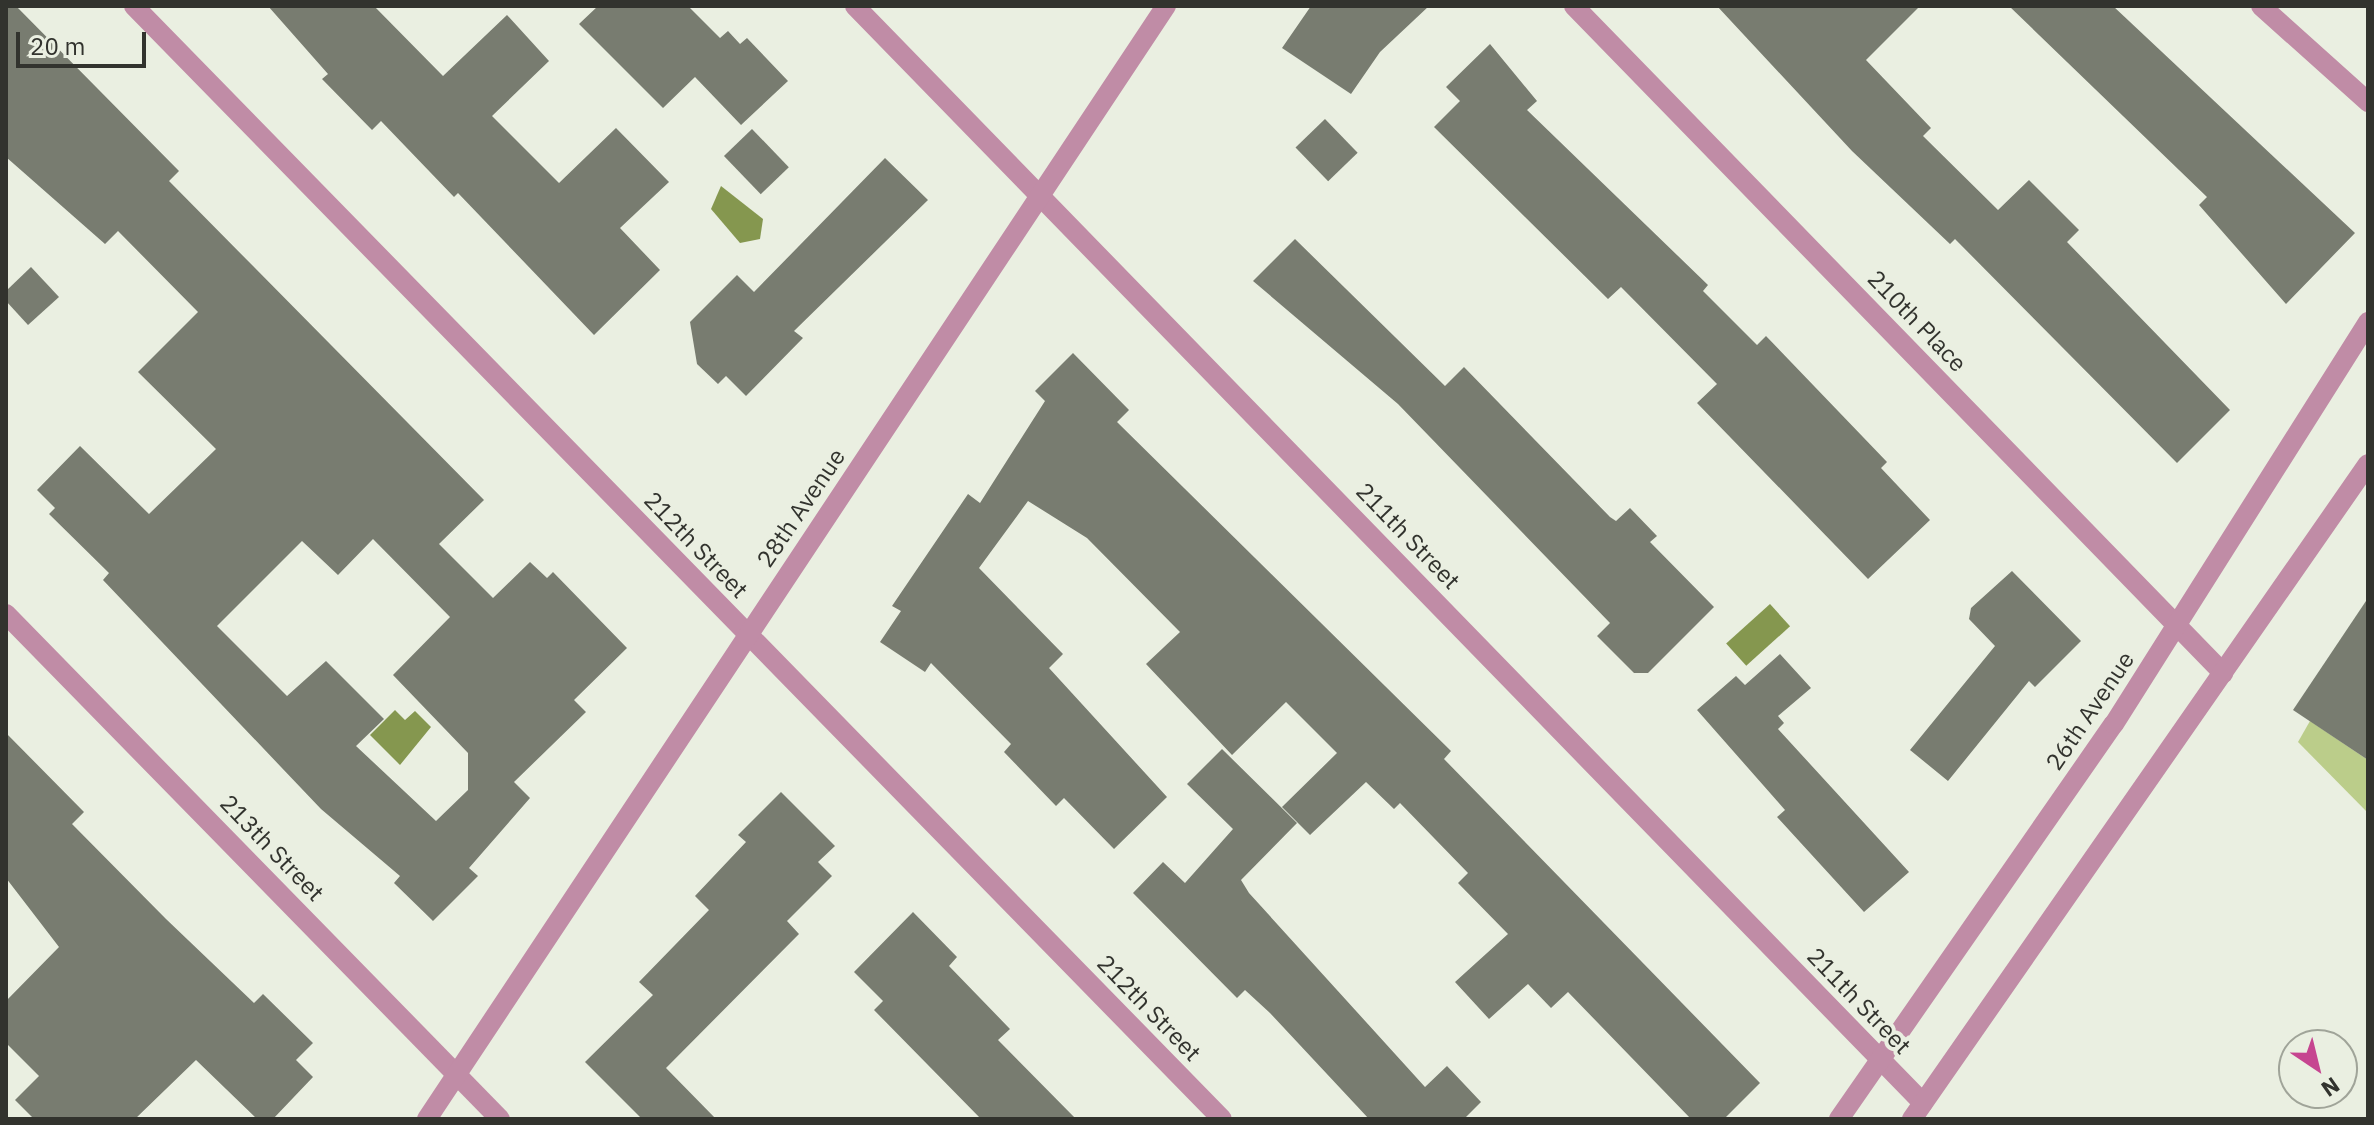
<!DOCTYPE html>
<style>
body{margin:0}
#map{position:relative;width:2374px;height:1125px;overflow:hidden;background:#eaefe1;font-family:"IBM Plex Sans",sans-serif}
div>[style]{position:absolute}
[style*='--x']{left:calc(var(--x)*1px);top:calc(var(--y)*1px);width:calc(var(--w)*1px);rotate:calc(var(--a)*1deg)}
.green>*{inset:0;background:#bbcd8a}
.water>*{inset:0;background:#85974f;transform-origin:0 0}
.building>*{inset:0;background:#787c70;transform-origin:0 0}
.minor>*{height:20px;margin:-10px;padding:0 10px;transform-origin:10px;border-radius:10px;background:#c08ca6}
.tertiary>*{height:20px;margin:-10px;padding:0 10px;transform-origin:10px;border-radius:10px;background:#c08ca6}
span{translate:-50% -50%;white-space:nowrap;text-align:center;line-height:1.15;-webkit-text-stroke:8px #eaefe1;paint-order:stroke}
.street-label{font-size:24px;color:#32332e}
.frame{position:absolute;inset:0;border:8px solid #32332e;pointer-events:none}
.north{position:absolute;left:2278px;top:1029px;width:80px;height:80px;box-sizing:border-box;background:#eaefe1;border:2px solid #a0a499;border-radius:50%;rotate:145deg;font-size:22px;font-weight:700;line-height:32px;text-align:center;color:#32332e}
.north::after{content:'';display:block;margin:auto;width:28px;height:36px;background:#c64590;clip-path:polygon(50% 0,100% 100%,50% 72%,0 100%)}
.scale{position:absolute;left:16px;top:32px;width:130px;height:36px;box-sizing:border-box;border:4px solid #32332e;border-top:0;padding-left:10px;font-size:24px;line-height:28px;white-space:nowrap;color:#32332e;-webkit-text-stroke:6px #eaefe1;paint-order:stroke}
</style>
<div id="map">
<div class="green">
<i style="clip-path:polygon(2310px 721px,2368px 760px,2368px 813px,2298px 742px)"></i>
</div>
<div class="water">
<i style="clip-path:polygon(721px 186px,763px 219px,760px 239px,740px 243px,711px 209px)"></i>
<i style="left:1770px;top:604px;width:30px;height:59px;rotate:48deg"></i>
<i style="clip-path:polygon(395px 710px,405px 720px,415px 711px,431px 727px,400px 765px,370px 735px)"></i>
</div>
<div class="building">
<i style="clip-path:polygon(evenodd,6px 6px,16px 6px,179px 171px,169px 181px,484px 500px,439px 544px,493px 598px,530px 562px,547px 578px,553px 572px,627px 648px,574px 700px,586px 712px,514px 782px,530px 798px,469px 868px,478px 876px,433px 921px,394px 883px,400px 876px,321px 809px,103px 580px,109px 573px,49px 514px,55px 508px,37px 490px,80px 446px,149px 514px,216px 449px,138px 372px,198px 312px,118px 231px,105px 244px,6px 157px,6px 6px,373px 539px,450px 617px,393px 675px,468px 753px,468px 790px,436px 821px,356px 746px,384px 719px,326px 661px,287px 696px,217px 626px,302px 541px,338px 575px,373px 539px)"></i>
<i style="clip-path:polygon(268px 6px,374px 6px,443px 76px,507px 15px,549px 61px,492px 116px,559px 183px,616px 128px,669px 182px,620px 228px,660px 270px,594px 335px,458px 193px,454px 197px,381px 121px,372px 130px,322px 79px,328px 74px)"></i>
<i style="clip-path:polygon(598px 6px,688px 6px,720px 38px,728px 31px,740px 44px,747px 38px,788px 81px,741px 125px,695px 77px,663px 108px,579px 24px)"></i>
<i style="clip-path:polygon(1311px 6px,1429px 6px,1380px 52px,1351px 94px,1282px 48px)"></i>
<i style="clip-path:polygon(1717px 6px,1920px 6px,1866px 60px,1931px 128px,1923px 136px,1998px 210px,2029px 180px,2079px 230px,2067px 242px,2230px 410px,2177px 463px,1955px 239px,1950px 244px,1852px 151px)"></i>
<i style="clip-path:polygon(2009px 6px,2113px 6px,2355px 233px,2286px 304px,2199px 205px,2207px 197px)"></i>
<i style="clip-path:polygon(1490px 44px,1537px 101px,1527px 110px,1708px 285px,1703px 291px,1757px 345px,1766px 336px,1887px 462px,1881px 468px,1930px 520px,1868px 579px,1697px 403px,1717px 384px,1621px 287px,1608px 299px,1434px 127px,1460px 101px,1446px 87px)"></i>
<i style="left:1325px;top:119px;width:47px;height:41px;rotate:46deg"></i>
<i style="left:752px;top:129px;width:53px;height:39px;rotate:46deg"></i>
<i style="clip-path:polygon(885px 158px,928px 200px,794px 331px,803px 338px,746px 396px,726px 376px,718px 384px,697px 364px,690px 322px,737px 275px,754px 292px)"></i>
<i style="clip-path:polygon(1295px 239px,1445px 386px,1464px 367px,1610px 517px,1616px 521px,1630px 508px,1657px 536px,1650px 542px,1714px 607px,1648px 673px,1634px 673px,1597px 636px,1610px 623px,1398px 404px,1253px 281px)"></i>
<i style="clip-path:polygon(31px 267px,59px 297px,28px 325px,6px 301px,6px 291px)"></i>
<i style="clip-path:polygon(1073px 353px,1129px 410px,1117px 422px,1451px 751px,1444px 759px,1760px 1083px,1724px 1119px,1691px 1119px,1568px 992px,1551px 1008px,1528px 984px,1489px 1019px,1455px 982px,1508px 934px,1458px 883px,1468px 873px,1400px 803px,1394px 809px,1366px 782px,1310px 835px,1282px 807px,1337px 753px,1286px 702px,1232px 755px,1146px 664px,1180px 632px,1087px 538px,1028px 501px,979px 568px,1063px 654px,1049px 668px,1167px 797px,1114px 849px,1064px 798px,1056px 806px,1004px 752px,1011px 744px,931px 663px,925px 672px,880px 642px,901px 611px,892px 606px,968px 494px,980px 503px,1045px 401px,1035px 391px)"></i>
<i style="clip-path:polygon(2012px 571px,2081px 641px,2035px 687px,2029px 681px,1948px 781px,1910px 750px,1995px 646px,1969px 619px,1971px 608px)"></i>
<i style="clip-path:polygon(2368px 598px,2368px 760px,2293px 710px)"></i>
<i style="clip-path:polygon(1780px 654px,1811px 688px,1778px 716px,1784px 723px,1778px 729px,1909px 872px,1864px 912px,1777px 817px,1785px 810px,1697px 710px,1736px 676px,1745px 685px)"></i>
<i style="clip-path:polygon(6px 733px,84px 812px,72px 824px,166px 919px,254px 1003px,263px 994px,313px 1043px,296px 1060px,313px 1077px,273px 1119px,257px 1119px,196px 1060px,135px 1119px,34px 1119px,15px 1100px,39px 1076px,6px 1043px,6px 1001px,59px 947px,6px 878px)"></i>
<i style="clip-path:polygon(1222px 749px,1297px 823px,1241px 880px,1249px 893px,1425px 1087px,1447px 1066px,1481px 1102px,1464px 1119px,1369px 1119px,1270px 1013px,1245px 990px,1237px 998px,1133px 893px,1163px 862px,1185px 883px,1233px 829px,1187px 784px)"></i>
<i style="clip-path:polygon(781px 792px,835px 846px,818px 862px,832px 876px,787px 921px,799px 934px,666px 1068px,716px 1119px,642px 1119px,585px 1062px,653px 995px,639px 982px,709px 910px,695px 896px,746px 842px,738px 835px)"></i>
<i style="clip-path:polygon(913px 912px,957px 957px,949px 966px,1010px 1029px,998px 1040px,1076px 1119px,981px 1119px,874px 1010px,883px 1001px,854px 972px)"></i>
</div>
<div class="minor">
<i style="--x:134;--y:6;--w:1556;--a:45.65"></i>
<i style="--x:855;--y:6;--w:1531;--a:45.77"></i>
<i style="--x:1574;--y:6;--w:931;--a:45.78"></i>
<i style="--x:2261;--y:6;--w:144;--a:41.9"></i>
<i style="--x:6;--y:614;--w:706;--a:45.63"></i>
<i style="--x:427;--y:1119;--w:1336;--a:-56.42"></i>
</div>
<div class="tertiary">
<i style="--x:1839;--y:1119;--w:481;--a:-55.2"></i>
<i style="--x:2114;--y:724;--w:476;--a:-57.7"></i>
<i style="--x:1912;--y:1119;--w:798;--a:-55.16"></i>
</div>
<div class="street-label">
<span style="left:1917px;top:321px;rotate:46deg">210th Place</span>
<span style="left:801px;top:508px;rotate:-56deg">28th Avenue</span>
<span style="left:1408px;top:536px;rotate:46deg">211th Street</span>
<span style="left:696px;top:545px;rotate:46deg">212th Street</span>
<span style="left:2090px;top:711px;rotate:-56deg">26th Avenue</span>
<span style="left:272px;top:848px;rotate:46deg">213th Street</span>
<span style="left:1859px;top:1001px;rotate:46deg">211th Street</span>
<span style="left:1149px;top:1008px;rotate:46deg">212th Street</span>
</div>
<div class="frame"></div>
<div class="north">N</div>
<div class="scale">20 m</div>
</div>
